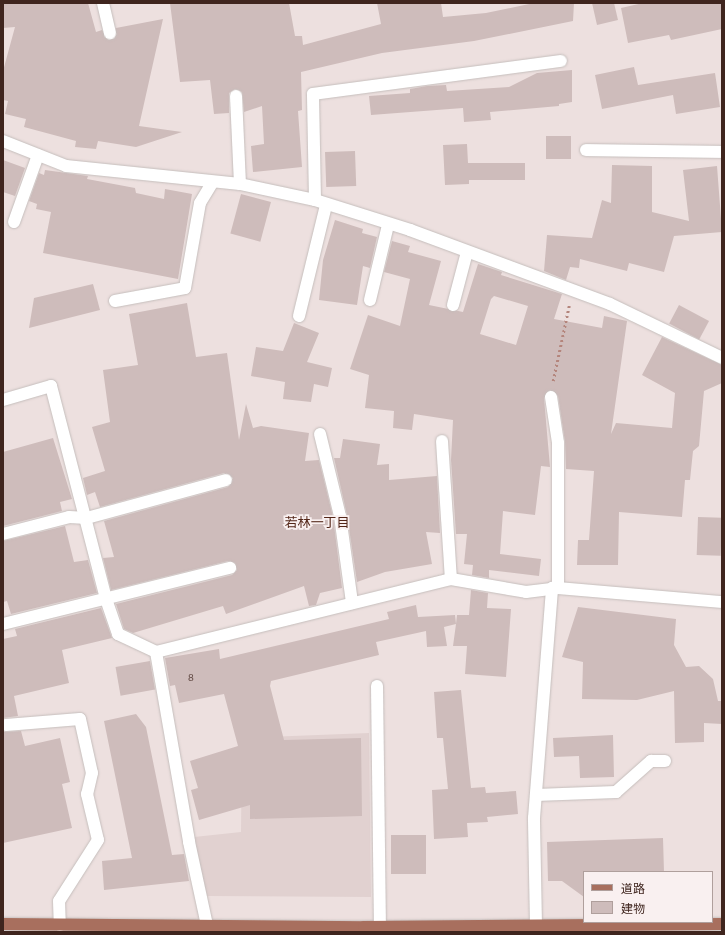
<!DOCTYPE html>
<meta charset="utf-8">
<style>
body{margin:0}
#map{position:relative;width:725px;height:935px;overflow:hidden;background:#ede0df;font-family:Lato,"Noto Sans JP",sans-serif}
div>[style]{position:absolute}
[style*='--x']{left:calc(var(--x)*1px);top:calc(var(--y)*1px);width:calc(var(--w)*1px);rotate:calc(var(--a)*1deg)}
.built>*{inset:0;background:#e1d1d0}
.building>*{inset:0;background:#cebcbb;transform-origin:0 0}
.path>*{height:2.5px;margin-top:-1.25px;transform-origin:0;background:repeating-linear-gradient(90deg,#b4857c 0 2px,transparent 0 5px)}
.roads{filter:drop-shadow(0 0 1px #c5bebc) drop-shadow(0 0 1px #c5bebc)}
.minor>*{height:12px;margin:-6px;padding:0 6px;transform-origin:6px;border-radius:6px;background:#fff}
.major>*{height:12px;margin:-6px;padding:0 6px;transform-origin:6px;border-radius:6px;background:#a86f5e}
span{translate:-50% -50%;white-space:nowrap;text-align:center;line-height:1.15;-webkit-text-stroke:3.5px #f9f0f0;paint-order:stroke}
.number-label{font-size:10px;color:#634b45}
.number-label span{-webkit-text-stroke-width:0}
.neighbourhood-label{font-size:13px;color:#532618}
.frame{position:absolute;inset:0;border:4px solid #3f251e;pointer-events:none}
.legend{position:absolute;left:583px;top:871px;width:130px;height:52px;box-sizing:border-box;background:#f9f0f0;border:1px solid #af9f9c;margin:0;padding:5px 7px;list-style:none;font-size:12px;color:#3f251e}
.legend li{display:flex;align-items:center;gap:8px;height:20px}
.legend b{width:20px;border:1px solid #af9f9c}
</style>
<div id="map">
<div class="built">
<i style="clip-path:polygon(369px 733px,371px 897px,207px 896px,194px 837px,241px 832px,242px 738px)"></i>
</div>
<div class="building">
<i style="clip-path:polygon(3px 3px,88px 3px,96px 32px,102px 30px,108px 40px,115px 38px,116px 28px,163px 19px,139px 126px,182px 132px,136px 147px,98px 141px,96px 149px,75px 147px,76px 141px,24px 127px,26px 119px,5px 114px,8px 101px,3px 100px,3px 71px,15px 27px,3px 28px)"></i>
<i style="clip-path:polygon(170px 3px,289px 3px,295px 36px,302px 36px,303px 45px,381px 24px,377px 3px,441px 3px,443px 17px,486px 13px,534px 3px,574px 3px,573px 21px,474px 41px,382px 53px,301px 72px,302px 110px,298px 111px,302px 167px,253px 172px,251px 146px,264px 144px,262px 106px,244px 112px,242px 92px,235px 89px,229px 93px,229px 113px,214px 114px,210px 80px,180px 82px)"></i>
<i style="clip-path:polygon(592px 3px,614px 3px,618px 20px,597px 25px)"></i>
<i style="clip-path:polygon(643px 3px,722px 3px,722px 29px,671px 40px,669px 35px,628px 43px,621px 8px)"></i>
<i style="clip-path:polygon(634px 67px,638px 85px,715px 73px,720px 107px,676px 114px,673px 95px,602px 109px,595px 75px)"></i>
<i style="clip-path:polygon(572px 70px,572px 102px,559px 104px,559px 106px,490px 112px,491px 120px,464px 122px,463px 108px,371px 115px,369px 96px,410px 93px,410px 89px,427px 86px,446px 85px,447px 91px,509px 87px,537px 73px)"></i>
<i style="left:546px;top:136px;width:25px;height:23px"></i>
<i style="clip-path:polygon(467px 144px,468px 163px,525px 163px,525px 180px,469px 180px,469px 184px,445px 185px,443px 145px)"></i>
<i style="left:355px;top:151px;width:35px;height:30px;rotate:88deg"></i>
<i style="clip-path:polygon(3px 160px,25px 168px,15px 196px,3px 192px)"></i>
<i style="clip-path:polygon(612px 165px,652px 166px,652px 212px,689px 221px,683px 170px,717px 166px,722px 232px,674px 236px,664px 272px,629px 263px,627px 271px,580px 259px,579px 268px,570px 267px,566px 280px,544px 271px,547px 235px,592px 238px,602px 200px,611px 203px)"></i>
<i style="clip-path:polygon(45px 170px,88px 176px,87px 179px,135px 188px,136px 193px,164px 199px,165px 189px,192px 194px,178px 279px,43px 253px,51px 212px,36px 209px,37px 204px,29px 201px,39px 173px,44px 175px)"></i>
<i style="left:241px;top:194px;width:31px;height:41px;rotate:15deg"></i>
<i style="clip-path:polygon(335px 220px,363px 229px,362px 233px,377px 237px,370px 268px,363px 266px,357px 305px,319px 300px,323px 260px)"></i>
<i style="clip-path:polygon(evenodd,392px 241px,410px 246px,408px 252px,441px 261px,429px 305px,463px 312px,478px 264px,502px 272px,501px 275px,562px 294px,554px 319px,602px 328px,604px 316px,627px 321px,611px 434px,616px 423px,672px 428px,675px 393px,642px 375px,662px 337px,722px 365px,722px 383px,704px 391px,699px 446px,693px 451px,690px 480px,685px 480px,682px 517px,619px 512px,618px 565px,577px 565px,578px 540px,589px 540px,594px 471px,566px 469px,565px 442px,558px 396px,550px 390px,544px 398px,550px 467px,541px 466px,535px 515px,503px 511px,500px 554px,541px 559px,539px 576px,489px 570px,489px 578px,472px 575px,473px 565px,464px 564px,467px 534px,456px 534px,451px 460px,453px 420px,414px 414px,412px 430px,393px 428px,394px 411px,365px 408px,369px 375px,350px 369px,368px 315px,400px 326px,410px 279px,384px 272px,392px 241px,494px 296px,528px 306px,516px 345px,480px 334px,491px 299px,494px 296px)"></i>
<i style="clip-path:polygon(93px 284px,100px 310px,29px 328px,34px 298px)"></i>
<i style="clip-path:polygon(187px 303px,196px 357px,227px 353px,239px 440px,246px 404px,253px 428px,261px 426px,309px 433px,305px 461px,319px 460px,333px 517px,342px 588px,320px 593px,316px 605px,309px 606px,304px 586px,226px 614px,223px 606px,133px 633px,124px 629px,116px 604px,232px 575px,237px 570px,235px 563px,228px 561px,111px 590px,103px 558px,114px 557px,104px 521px,228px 487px,233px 478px,224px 473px,100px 507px,95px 492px,87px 495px,83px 478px,105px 471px,92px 427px,110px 422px,103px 370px,138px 365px,129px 314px)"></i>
<i style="left:679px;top:305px;width:34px;height:21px;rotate:28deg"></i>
<i style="clip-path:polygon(294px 323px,319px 333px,307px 362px,332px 368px,328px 387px,314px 384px,311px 402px,283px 399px,285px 382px,251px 376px,256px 347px,283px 351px)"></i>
<i style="clip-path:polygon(53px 438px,72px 499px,60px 502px,62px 511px,3px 526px,3px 452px)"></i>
<i style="clip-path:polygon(343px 439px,380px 444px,377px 465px,389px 464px,389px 480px,437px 476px,440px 533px,426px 532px,432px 564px,385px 572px,357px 582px,347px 515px,334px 458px,340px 458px)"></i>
<i style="left:698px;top:517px;width:24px;height:38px;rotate:2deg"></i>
<i style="clip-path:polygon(65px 526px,74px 562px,88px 560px,97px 593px,11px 614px,7px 601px,3px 602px,3px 541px)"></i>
<i style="clip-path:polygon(471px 590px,488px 593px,487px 608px,511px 609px,506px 677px,465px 674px,467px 646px,453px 646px,456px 624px,444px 627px,447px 646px,427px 647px,426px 631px,376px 642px,379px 655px,271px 681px,270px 686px,284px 740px,361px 738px,362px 816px,250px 819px,250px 805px,199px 820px,191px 790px,198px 788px,190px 761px,238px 746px,224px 694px,179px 703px,175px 685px,170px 686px,165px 658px,219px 649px,220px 659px,389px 619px,387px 612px,416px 605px,418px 617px,455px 615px,456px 624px,457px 615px,469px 615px)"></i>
<i style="clip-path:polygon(578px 607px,676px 619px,674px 645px,686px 667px,699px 666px,713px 679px,718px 701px,722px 701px,722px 724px,704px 723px,704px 742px,675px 743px,674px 691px,637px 700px,582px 699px,583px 662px,562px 657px)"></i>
<i style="clip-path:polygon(101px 608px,112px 638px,62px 650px,69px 683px,14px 696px,18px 716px,3px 718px,3px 639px,17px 636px,15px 629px)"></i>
<i style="left:150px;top:661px;width:29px;height:35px;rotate:80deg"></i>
<i style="clip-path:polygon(461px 690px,471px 788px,485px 787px,486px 793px,516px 791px,518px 814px,487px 817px,488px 822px,467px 823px,468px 837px,434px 839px,432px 790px,448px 789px,443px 738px,437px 738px,434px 692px)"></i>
<i style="clip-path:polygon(136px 714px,146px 727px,172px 855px,184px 854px,189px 881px,104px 890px,102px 861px,132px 858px,104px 721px)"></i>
<i style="clip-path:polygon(21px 731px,25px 746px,60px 738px,70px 782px,62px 784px,72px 828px,3px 843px,3px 732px)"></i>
<i style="clip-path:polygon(613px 735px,614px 777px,580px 778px,579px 756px,554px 757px,553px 738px)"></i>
<i style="left:426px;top:835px;width:39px;height:35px;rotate:90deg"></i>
<i style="clip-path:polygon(663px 838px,664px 872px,584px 872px,584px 897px,562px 881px,548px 881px,547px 842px)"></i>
</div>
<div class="path">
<i style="--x:553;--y:381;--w:77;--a:-78"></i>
</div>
<div class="roads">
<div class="minor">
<i style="--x:103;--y:3;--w:31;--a:77"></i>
<i style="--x:236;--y:96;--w:88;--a:87.4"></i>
<i style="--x:3;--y:141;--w:68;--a:21.6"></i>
<i style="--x:66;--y:166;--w:175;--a:5.9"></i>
<i style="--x:240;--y:184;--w:77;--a:12"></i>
<i style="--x:315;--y:200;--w:100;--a:17.5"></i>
<i style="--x:410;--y:230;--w:213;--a:20.3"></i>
<i style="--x:610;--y:304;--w:124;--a:25.7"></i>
<i style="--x:586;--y:150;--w:136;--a:0.8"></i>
<i style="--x:315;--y:200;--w:106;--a:-91.1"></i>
<i style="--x:313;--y:94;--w:250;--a:-7.6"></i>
<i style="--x:14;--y:222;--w:71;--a:-70.3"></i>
<i style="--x:370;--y:300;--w:77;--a:-76.5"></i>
<i style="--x:115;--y:301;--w:71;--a:-10.5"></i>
<i style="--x:185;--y:288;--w:86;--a:-80"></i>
<i style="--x:200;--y:203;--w:23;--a:-59"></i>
<i style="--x:453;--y:305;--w:55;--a:-75.2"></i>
<i style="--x:299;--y:316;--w:114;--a:-76.3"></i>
<i style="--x:551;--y:397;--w:47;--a:81.3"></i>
<i style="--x:558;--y:443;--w:145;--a:90"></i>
<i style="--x:3;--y:400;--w:50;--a:-16.3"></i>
<i style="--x:51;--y:386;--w:220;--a:75.5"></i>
<i style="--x:106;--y:599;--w:37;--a:71"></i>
<i style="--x:118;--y:634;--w:42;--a:25.3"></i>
<i style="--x:156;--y:652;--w:193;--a:80.1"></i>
<i style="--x:189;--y:842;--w:85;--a:77.8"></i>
<i style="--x:320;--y:434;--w:84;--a:76.3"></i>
<i style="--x:340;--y:516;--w:88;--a:82.1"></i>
<i style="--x:442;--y:441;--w:138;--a:86.3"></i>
<i style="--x:3;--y:534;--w:68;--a:-14.4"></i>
<i style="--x:69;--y:517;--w:18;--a:3"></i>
<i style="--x:87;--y:518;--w:144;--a:-15.3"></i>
<i style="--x:3;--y:624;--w:234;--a:-13.9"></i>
<i style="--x:156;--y:652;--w:304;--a:-13.9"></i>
<i style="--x:451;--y:579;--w:76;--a:9.8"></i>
<i style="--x:526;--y:592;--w:32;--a:-7"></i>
<i style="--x:558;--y:588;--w:165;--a:4.9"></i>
<i style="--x:377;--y:686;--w:240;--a:89.3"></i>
<i style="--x:6;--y:725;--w:74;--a:-4.6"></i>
<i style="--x:80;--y:719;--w:55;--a:77.5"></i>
<i style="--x:92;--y:773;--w:22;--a:103"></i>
<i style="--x:87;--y:794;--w:47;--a:76.6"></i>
<i style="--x:98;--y:840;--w:72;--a:122.6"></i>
<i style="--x:59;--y:901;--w:24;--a:88"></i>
<i style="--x:536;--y:795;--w:80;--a:-2.1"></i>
<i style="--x:616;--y:792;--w:47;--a:-41.5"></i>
<i style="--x:651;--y:761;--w:14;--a:0"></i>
<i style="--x:536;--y:925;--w:107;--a:-91.1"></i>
<i style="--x:534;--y:818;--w:231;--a:-85.5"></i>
</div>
<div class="major">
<i style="--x:3;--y:924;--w:361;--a:0.5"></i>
<i style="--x:364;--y:927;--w:358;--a:-0.5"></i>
</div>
</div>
<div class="number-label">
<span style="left:191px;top:678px">8</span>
</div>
<div class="neighbourhood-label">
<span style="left:317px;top:522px">若林一丁目</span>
</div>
<div class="frame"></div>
<ul class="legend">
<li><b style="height:5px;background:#a86f5e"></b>道路</li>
<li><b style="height:11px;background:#cebcbb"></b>建物</li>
</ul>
</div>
